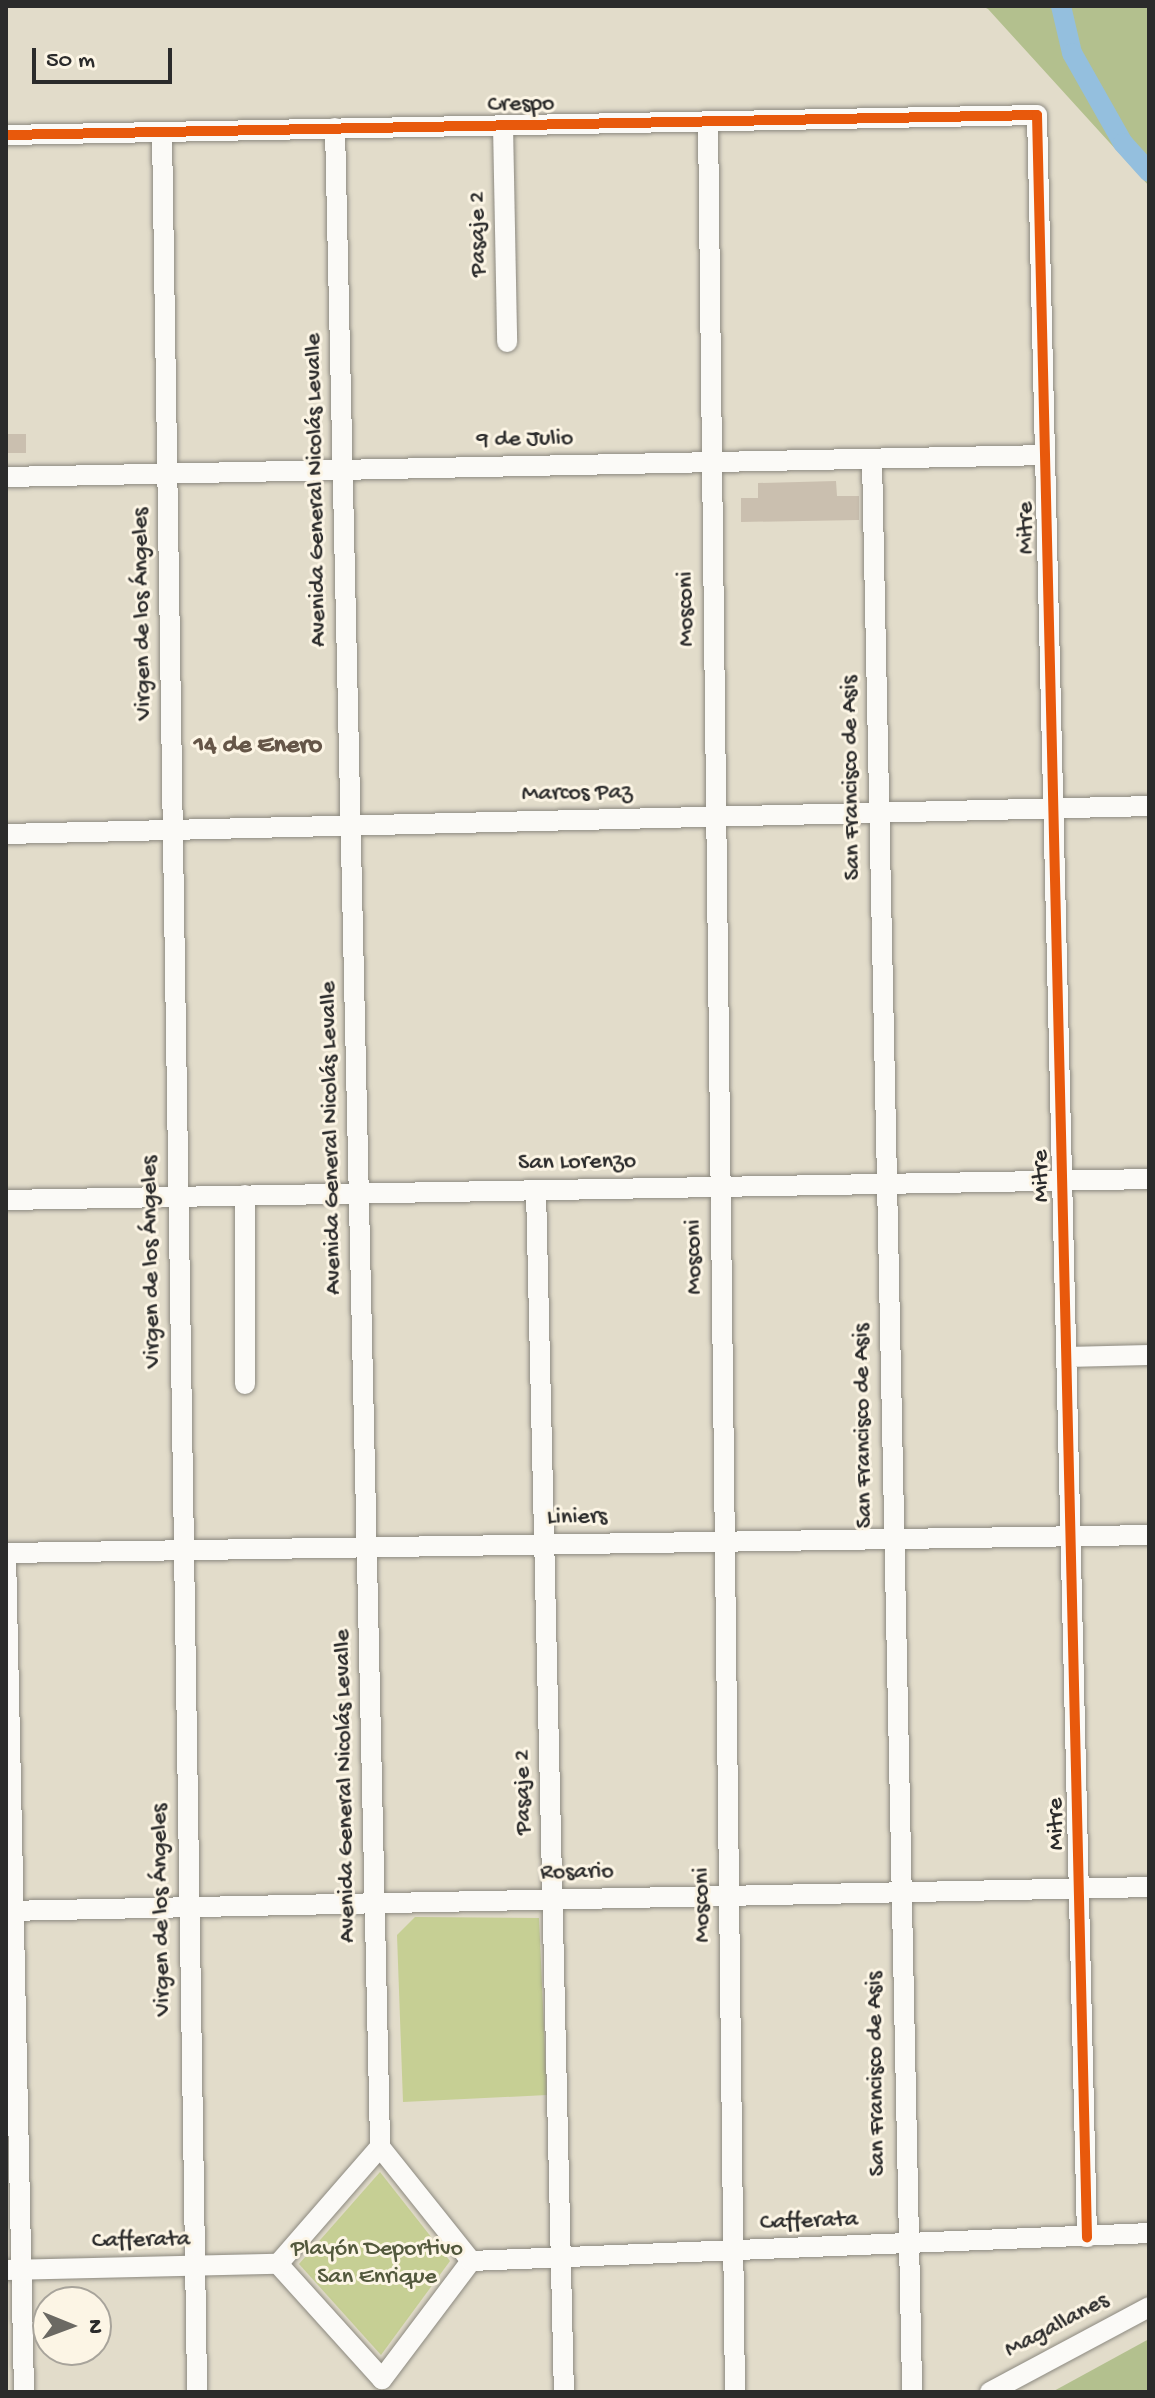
<!DOCTYPE html>
<meta charset="utf-8">
<style>
body{margin:0}
#map{position:relative;width:1155px;height:2398px;overflow:hidden;background:#e2dcca;font-family:"Gochi Hand",sans-serif}
div>[style]{position:absolute}
[style*='--x']{left:calc(var(--x)*1px);top:calc(var(--y)*1px);width:calc(var(--w)*1px);rotate:calc(var(--a)*1deg)}
.green>*{inset:0;background:#c6cf94}
.forest>*{inset:0;background:#b3c08e}
.canal>*{height:20px;margin:-10px;padding:0 10px;transform-origin:10px;border-radius:10px;background:#94bfde}
.building>*{inset:0;background:#cabfaf;transform-origin:0 0}
.roads{filter:drop-shadow(0 0 2px #8c8980) drop-shadow(0 0 2px #8c8980)}
.minor>*{height:20px;margin:-10px;padding:0 10px;transform-origin:10px;border-radius:10px;background:#fbfaf7}
.cycleway>*{height:10px;margin:-5px;padding:0 5px;transform-origin:5px;border-radius:5px;background:#e8590c}
span{translate:-50% -50%;white-space:nowrap;text-align:center;line-height:1.15;-webkit-text-stroke:6px #fcf5e5;paint-order:stroke}
.street-label{font-size:24px;color:#2b2b2b}
.park-label{font-size:24px;color:#53593d}
.neighbourhood-label{font-size:26px;color:#655648;font-weight:700}
.frame{position:absolute;inset:0;border:8px solid #2b2b2b;pointer-events:none}
.north{position:absolute;left:32px;top:2286px;width:80px;height:80px;box-sizing:border-box;background:#fcf5e5;border:2px solid #a8a49b;border-radius:50%;rotate:91deg;font-size:22px;font-weight:700;line-height:32px;text-align:center;color:#2b2b2b}
.north::after{content:'';display:block;margin:auto;width:28px;height:36px;background:#6b6963;clip-path:polygon(50% 0,100% 100%,50% 72%,0 100%)}
.scale{position:absolute;left:32px;top:48px;width:140px;height:36px;box-sizing:border-box;border:4px solid #2b2b2b;border-top:0;padding-left:10px;font-size:24px;line-height:28px;white-space:nowrap;color:#2b2b2b;-webkit-text-stroke:6px #fcf5e5;paint-order:stroke}
</style>
<div id="map">
<div class="green">
<i style="clip-path:polygon(415px 1917px,539px 1918px,547px 2095px,403px 2102px,397px 1935px)"></i>
<i style="clip-path:polygon(380px 2172px,450px 2261px,381px 2355px,299px 2264px)"></i>
</div>
<div class="forest">
<i style="clip-path:polygon(982px 6px,1149px 6px,1149px 186px,988px 9px)"></i>
<i style="clip-path:polygon(1149px 2339px,1149px 2392px,1052px 2392px)"></i>
</div>
<div class="canal">
<i style="--x:1061;--y:6;--w:48;--a:76.8"></i>
<i style="--x:1072;--y:53;--w:103;--a:60.5"></i>
<i style="--x:1123;--y:143;--w:39;--a:48"></i>
</div>
<div class="building">
<i style="left:26px;top:434px;width:19px;height:20px;rotate:90deg"></i>
<i style="clip-path:polygon(836px 481px,837px 496px,859px 496px,859px 520px,741px 522px,741px 498px,758px 498px,758px 483px)"></i>
</div>
<div class="roads">
<div class="minor">
<i style="--x:708;--y:121;--w:2271;--a:89.32"></i>
<i style="--x:503;--y:125;--w:217;--a:88.9"></i>
<i style="--x:335;--y:128;--w:2020;--a:88.72"></i>
<i style="--x:162;--y:132;--w:2260;--a:89.11"></i>
<i style="--x:6;--y:135;--w:1031;--a:-1.11"></i>
<i style="--x:1037;--y:115;--w:2123;--a:88.65"></i>
<i style="--x:872;--y:459;--w:1933;--a:88.81"></i>
<i style="--x:6;--y:477;--w:1039;--a:-1.21"></i>
<i style="--x:6;--y:834;--w:1143;--a:-1.4"></i>
<i style="--x:536;--y:1190;--w:1202;--a:88.67"></i>
<i style="--x:245;--y:1195;--w:189;--a:90"></i>
<i style="--x:6;--y:1200;--w:1143;--a:-1.05"></i>
<i style="--x:1066;--y:1357;--w:83;--a:-1.4"></i>
<i style="--x:6;--y:1553;--w:1143;--a:-0.9"></i>
<i style="--x:6;--y:1553;--w:839;--a:88.77"></i>
<i style="--x:6;--y:1911;--w:1143;--a:-1.2"></i>
<i style="--x:380;--y:2147;--w:146;--a:51.4"></i>
<i style="--x:471;--y:2261;--w:148;--a:127"></i>
<i style="--x:382;--y:2379;--w:155;--a:-132.1"></i>
<i style="--x:278;--y:2264;--w:155;--a:-48.9"></i>
<i style="--x:471;--y:2261;--w:679;--a:-2.36"></i>
<i style="--x:6;--y:2270;--w:272;--a:-1.3"></i>
<i style="--x:990;--y:2392;--w:180;--a:-28.1"></i>
</div>
</div>
<div class="cycleway">
<i style="--x:6;--y:135;--w:1031;--a:-1.11"></i>
<i style="--x:1037;--y:115;--w:2123;--a:88.65"></i>
</div>
<div class="street-label">
<span style="left:521px;top:105px;rotate:-1deg">Crespo</span>
<span style="left:479px;top:234px;rotate:-91deg">Pasaje 2</span>
<span style="left:525px;top:440px;rotate:-1deg">9 de Julio</span>
<span style="left:317px;top:490px;rotate:-91deg">Avenida General Nicolás Levalle</span>
<span style="left:1027px;top:528px;rotate:-91deg">Mitre</span>
<span style="left:687px;top:609px;rotate:-91deg">Mosconi</span>
<span style="left:143px;top:614px;rotate:-91deg">Virgen de los Ángeles</span>
<span style="left:852px;top:778px;rotate:-91deg">San Francisco de Asis</span>
<span style="left:577px;top:794px;rotate:-1deg">Marcos Paz</span>
<span style="left:332px;top:1138px;rotate:-91deg">Avenida General Nicolás Levalle</span>
<span style="left:577px;top:1163px;rotate:-1deg">San Lorenzo</span>
<span style="left:1042px;top:1176px;rotate:-91deg">Mitre</span>
<span style="left:695px;top:1257px;rotate:-91deg">Mosconi</span>
<span style="left:152px;top:1262px;rotate:-91deg">Virgen de los Ángeles</span>
<span style="left:864px;top:1426px;rotate:-91deg">San Francisco de Asis</span>
<span style="left:577px;top:1518px;rotate:-1deg">Liniers</span>
<span style="left:346px;top:1786px;rotate:-91deg">Avenida General Nicolás Levalle</span>
<span style="left:524px;top:1792px;rotate:-91deg">Pasaje 2</span>
<span style="left:1057px;top:1824px;rotate:-91deg">Mitre</span>
<span style="left:577px;top:1873px;rotate:-1deg">Rosario</span>
<span style="left:703px;top:1905px;rotate:-91deg">Mosconi</span>
<span style="left:162px;top:1910px;rotate:-91deg">Virgen de los Ángeles</span>
<span style="left:877px;top:2074px;rotate:-91deg">San Francisco de Asis</span>
<span style="left:809px;top:2222px;rotate:-2deg">Cafferata</span>
<span style="left:141px;top:2241px;rotate:-1deg">Cafferata</span>
<span style="left:1057px;top:2326px;rotate:-28deg">Magallanes</span>
</div>
<div class="park-label">
<span style="left:377px;top:2264px">Playón Deportivo<br>San Enrique</span>
</div>
<div class="neighbourhood-label">
<span style="left:258px;top:747px">14 de Enero</span>
</div>
<div class="frame"></div>
<div class="north">N</div>
<div class="scale">50 m</div>
</div>
